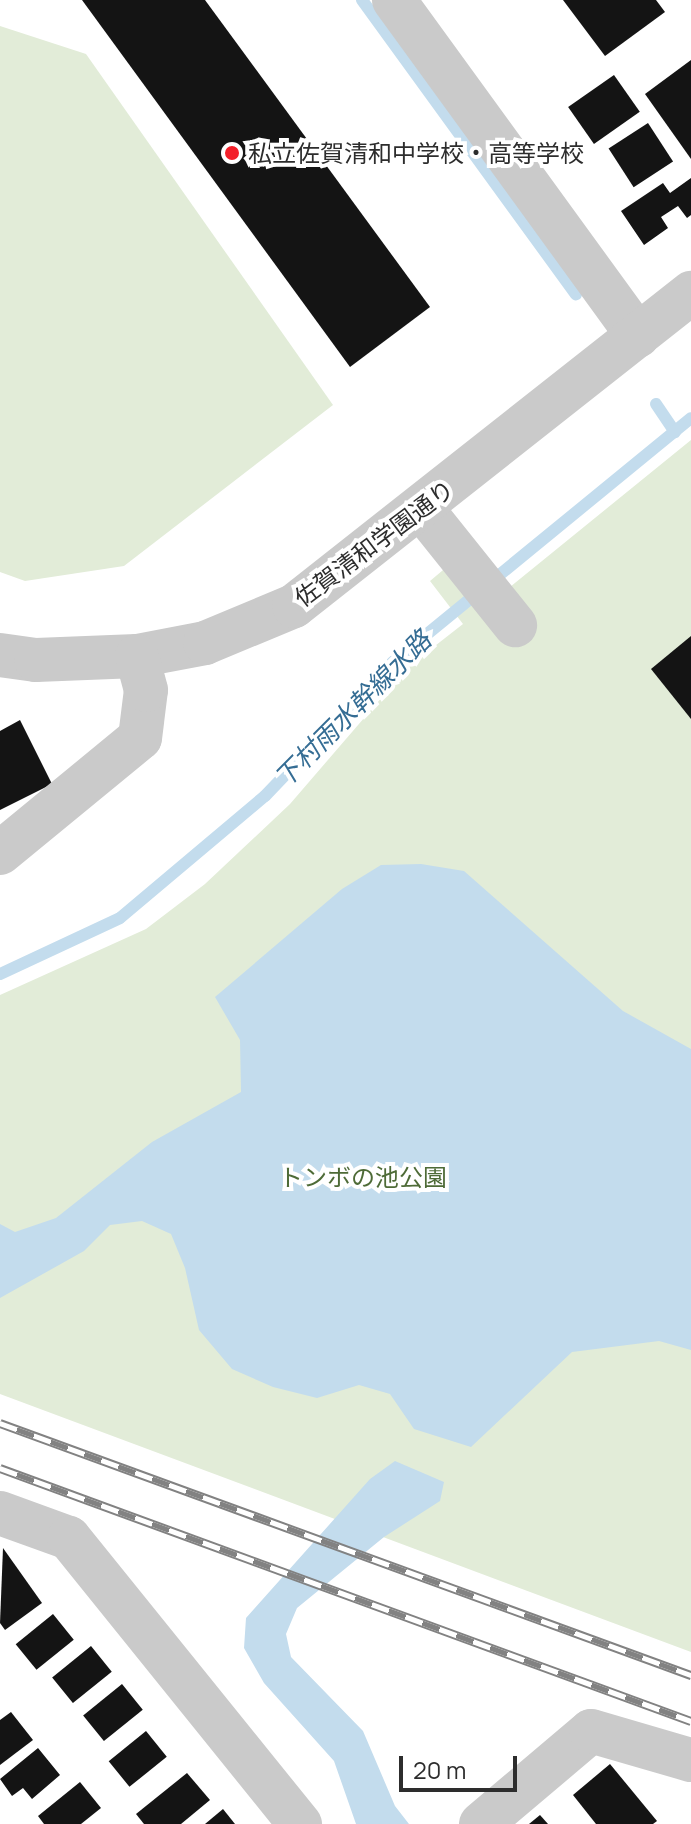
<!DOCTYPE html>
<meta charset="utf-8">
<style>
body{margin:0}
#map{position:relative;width:691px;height:1824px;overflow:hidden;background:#fff;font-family:Manrope,"Noto Sans JP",sans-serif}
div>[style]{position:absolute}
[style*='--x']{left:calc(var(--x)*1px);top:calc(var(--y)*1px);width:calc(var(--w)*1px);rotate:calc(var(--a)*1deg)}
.green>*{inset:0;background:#e2ecd8}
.water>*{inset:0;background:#c3dced}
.stream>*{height:12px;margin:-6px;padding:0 6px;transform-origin:6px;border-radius:6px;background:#c3dced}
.building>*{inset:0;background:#141414;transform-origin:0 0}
.minor>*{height:44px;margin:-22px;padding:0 22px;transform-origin:22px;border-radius:22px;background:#cacaca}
.rail>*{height:9px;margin-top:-4.5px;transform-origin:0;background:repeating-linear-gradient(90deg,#fff 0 18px,#828282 0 36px);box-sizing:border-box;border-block:2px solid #828282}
.dots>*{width:22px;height:22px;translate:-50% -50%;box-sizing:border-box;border:4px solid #fff;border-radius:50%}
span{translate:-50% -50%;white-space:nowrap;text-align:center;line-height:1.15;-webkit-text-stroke:8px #fff;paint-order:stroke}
.poi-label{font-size:24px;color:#2d2d2d}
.left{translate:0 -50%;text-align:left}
.street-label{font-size:24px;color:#2d2d2d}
.park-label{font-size:24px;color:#4e6b37}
.water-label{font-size:26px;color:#356d94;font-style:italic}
.scale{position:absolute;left:399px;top:1756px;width:118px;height:36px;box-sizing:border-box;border:4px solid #2d2d2d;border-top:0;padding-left:10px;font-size:24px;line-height:28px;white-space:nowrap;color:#2d2d2d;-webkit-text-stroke:6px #fff;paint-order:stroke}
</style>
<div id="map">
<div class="green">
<i style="clip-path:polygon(0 26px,86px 54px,333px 405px,124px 566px,25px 581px,0 572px)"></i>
<i style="clip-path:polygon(691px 440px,691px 1652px,0 1394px,0 995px,146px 929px,205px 884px,290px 804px,408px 667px,463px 624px,430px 581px,474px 544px,510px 587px)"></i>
</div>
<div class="water">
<i style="clip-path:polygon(421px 864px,464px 871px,623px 1011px,691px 1049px,691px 1350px,659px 1341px,572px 1352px,471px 1447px,414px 1429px,390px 1394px,359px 1385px,317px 1398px,273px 1387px,232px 1369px,199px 1330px,185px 1268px,171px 1234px,142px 1221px,110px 1225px,84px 1251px,0 1298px,0 1224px,15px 1232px,56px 1218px,152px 1142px,241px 1092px,240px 1040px,215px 997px,342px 889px,381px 865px)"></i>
<i style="clip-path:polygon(395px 1461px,444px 1482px,440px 1501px,384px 1537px,297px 1608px,286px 1634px,291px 1657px,363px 1731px,395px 1806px,409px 1824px,356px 1824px,334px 1761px,264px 1683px,244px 1648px,246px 1618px,370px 1479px)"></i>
</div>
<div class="stream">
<i style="--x:362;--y:0;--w:364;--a:54"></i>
<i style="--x:656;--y:404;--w:34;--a:56"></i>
<i style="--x:0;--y:974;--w:132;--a:-25"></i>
<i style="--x:120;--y:918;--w:189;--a:-40.1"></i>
<i style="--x:265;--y:796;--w:185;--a:-46.3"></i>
<i style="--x:393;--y:662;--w:385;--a:-39.3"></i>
</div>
<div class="building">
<i style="clip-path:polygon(82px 0,205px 0,430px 307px,350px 367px)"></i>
<i style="clip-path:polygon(563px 0,656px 0,665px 12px,605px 56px)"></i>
<i style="clip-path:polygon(691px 60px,691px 159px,645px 94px)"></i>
<i style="left:614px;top:75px;width:45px;height:56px;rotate:55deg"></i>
<i style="left:648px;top:123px;width:46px;height:47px;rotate:57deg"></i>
<i style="clip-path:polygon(691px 178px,691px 215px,687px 218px,678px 206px,661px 217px,668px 228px,644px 245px,621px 211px,663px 183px,670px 193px)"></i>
<i style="clip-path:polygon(691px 636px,691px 719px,651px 669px)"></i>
<i style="clip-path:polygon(20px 720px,52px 784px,0 810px,0 731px)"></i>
<i style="clip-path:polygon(3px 1548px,42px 1603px,5px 1630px,0 1623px)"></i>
<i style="left:53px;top:1614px;width:33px;height:48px;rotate:51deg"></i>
<i style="left:91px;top:1646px;width:33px;height:50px;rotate:51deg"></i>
<i style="left:122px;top:1684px;width:33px;height:50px;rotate:51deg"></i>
<i style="clip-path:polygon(11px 1712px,33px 1740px,0 1765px,0 1720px)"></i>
<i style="left:146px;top:1731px;width:33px;height:48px;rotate:51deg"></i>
<i style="clip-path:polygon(38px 1748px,60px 1775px,32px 1799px,23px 1788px,12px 1796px,0 1779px)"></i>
<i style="clip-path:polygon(610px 1764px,657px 1821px,653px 1824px,596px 1824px,573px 1795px)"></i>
<i style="clip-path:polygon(187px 1773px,210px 1800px,181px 1824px,144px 1824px,136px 1814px)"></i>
<i style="clip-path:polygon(80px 1782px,101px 1808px,81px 1824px,44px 1824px,38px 1816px)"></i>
<i style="clip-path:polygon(223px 1809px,235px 1824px,205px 1824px)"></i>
<i style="clip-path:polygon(540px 1815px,548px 1824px,529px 1824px)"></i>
</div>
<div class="minor">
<i style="--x:394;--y:0;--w:415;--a:54"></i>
<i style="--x:422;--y:509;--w:149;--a:51.3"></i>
<i style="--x:0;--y:655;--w:36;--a:8"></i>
<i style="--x:36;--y:660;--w:101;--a:-2.3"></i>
<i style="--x:137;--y:656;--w:69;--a:-10.8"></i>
<i style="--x:205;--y:643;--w:96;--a:-22.6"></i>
<i style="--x:294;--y:606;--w:506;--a:-38.25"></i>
<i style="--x:0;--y:853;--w:181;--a:-39.4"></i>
<i style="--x:140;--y:738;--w:48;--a:-82.9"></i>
<i style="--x:146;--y:690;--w:35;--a:-105"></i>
<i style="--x:0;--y:1513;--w:73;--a:19.9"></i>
<i style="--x:69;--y:1538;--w:368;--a:51.1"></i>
<i style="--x:481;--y:1824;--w:144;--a:-40.2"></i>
<i style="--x:591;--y:1731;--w:104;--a:16.2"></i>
</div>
<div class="rail">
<i style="--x:0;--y:1423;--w:736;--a:20.04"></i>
<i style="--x:0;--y:1468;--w:736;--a:20.11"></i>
</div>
<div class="dots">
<i style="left:232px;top:153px;background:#f31f29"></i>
</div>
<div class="poi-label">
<span class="left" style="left:248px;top:153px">私立佐賀清和中学校・高等学校</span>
</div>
<div class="street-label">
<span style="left:374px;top:543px;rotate:-37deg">佐賀清和学園通り</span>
</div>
<div class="park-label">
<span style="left:363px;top:1177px">トンボの池公園</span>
</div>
<div class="water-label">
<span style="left:353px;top:709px;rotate:-45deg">下村雨水幹線水路</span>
</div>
<div class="scale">20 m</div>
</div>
